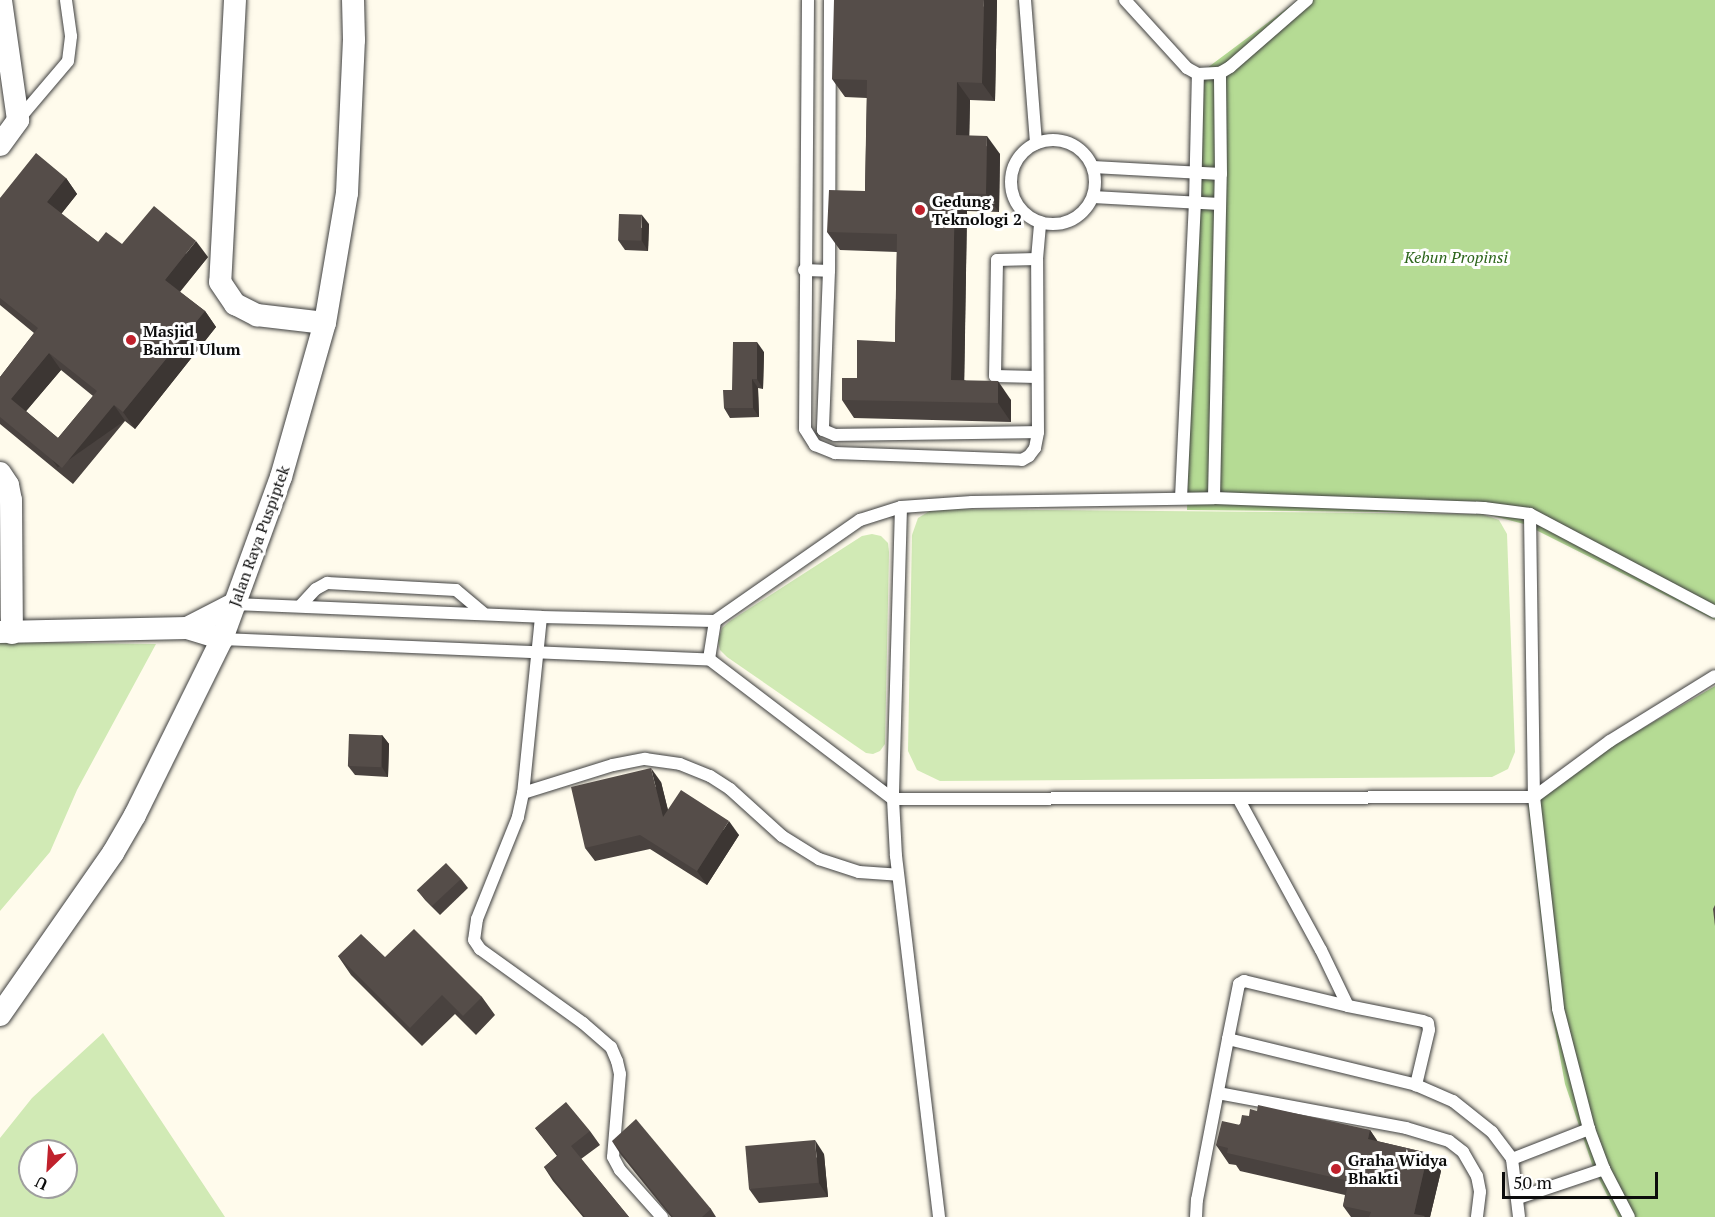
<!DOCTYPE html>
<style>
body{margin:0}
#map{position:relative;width:1715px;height:1217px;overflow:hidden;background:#fffbec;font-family:"PT Serif",serif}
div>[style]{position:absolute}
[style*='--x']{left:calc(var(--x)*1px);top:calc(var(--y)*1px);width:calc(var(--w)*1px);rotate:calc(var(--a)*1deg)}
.green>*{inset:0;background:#d1eab5}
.forest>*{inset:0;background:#b5db94}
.roads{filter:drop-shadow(0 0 2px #3f3f3f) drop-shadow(0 0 2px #3f3f3f)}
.service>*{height:12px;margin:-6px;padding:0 6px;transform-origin:6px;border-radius:6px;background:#fff}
.service>.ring{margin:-6px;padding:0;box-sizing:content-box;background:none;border:12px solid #fff;border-radius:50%}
.minor>*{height:22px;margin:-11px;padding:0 11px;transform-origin:11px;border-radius:11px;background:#fff}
.wall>*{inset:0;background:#49423f}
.shaded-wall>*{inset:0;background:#3c3633;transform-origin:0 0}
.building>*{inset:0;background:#554d49;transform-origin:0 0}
.dots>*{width:16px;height:16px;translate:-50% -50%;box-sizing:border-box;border:3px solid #fff;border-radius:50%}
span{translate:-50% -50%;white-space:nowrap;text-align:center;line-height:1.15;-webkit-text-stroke:6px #fff;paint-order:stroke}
.poi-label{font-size:16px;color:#0c0c0c;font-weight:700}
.left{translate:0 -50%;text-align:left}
.park-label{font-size:16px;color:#2c651b;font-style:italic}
.street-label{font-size:16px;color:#0c0c0c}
.north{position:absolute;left:18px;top:1139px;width:60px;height:60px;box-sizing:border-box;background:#fff;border:2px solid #9e9e9e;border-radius:50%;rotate:205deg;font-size:16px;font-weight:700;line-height:24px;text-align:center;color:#0c0c0c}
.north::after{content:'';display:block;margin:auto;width:21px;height:27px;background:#c0212c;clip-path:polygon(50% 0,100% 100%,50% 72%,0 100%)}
.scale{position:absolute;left:1502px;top:1172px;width:156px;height:27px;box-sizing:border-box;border:3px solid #0c0c0c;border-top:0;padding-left:8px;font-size:18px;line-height:21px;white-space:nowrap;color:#0c0c0c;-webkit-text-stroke:4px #fff;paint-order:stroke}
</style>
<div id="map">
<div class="green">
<i style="clip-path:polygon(933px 509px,1482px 514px,1499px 520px,1507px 534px,1515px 752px,1508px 769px,1492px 777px,940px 781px,917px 770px,908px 751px,912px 535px,918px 518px)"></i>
<i style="clip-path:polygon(872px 534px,881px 536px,888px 543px,889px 552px,885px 744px,880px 751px,873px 754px,866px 753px,727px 657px,720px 650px,718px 641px,722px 628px,730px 621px,862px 536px)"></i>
<i style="clip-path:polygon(0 642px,156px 644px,77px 790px,50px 852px,0 911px)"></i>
<i style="clip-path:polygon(evenodd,103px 1033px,225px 1217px,0 1217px,0 1138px,32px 1098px,103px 1033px,30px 1151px,66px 1151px,66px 1187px,30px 1187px,30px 1151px)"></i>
</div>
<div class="forest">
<i style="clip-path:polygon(1298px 0,1715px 0,1715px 620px,1524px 524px,1482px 513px,1187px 510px,1199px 74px)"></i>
<i style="clip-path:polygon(1715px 686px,1715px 1217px,1618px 1217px,1593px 1167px,1565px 1084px,1551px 1008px,1527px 796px)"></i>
</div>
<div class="roads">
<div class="service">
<i style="--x:808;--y:0;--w:429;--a:90.4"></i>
<i style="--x:805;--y:429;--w:19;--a:58"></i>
<i style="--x:815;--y:445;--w:22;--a:22"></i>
<i style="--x:835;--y:453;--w:187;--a:2.1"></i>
<i style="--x:1022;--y:460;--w:8;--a:-30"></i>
<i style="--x:1029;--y:456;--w:10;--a:-53"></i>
<i style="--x:1035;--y:448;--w:16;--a:-79"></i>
<i style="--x:1038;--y:432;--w:173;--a:-90.3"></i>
<i style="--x:1037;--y:259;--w:37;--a:-85"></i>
<i style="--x:830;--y:0;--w:271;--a:90.2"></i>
<i style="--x:829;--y:271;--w:159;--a:92.2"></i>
<i style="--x:823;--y:430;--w:13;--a:23"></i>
<i style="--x:835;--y:435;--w:203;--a:-0.8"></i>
<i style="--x:1025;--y:0;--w:144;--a:85.6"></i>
<i style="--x:1125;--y:0;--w:92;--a:47.6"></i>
<i style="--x:1187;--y:68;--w:13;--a:29"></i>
<i style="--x:1198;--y:74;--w:22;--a:-3"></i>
<i style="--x:1220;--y:73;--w:12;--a:-31"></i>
<i style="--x:1230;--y:67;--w:102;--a:-41"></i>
<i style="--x:18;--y:120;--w:77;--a:-49.7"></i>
<i style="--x:68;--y:61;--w:25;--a:-83"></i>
<i style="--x:71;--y:36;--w:36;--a:-98"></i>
<i class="ring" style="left:1011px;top:140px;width:72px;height:72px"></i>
<i style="--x:1093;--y:167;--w:128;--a:3.1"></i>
<i style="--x:1093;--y:197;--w:127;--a:3.2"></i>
<i style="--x:804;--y:270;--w:25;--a:2"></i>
<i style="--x:1037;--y:377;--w:42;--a:-178.6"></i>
<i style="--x:995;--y:376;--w:116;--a:-89"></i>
<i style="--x:997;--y:260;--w:40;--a:-1.4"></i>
<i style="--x:1181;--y:498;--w:295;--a:-87.3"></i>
<i style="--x:1195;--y:203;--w:129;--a:-88.7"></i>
<i style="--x:1214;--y:498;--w:324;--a:-88.8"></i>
<i style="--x:1221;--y:174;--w:101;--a:-90.6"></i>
<i style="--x:901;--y:507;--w:292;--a:91.6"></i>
<i style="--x:893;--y:799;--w:57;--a:87"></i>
<i style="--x:896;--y:856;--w:364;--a:83.2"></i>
<i style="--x:1530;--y:514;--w:283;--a:89.2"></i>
<i style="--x:1534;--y:797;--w:213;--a:83.5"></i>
<i style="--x:1558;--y:1009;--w:124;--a:75.5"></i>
<i style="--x:1589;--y:1129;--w:43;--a:69.4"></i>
<i style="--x:1604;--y:1169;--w:54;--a:62.5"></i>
<i style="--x:234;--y:604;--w:307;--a:2.4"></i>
<i style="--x:541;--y:617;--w:174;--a:1.3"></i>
<i style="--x:715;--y:621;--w:177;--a:-34.9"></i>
<i style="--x:860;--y:520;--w:43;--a:-17.6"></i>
<i style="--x:901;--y:507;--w:71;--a:-4"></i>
<i style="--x:972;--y:502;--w:242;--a:-0.9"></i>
<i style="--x:1214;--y:498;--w:270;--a:2.1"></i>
<i style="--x:1484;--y:508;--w:46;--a:7.4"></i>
<i style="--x:1530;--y:514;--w:209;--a:27.9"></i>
<i style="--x:300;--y:606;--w:23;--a:-47"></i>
<i style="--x:316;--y:589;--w:13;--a:-29"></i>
<i style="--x:327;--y:583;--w:129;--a:3.1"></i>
<i style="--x:456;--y:590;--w:35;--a:40"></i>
<i style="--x:541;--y:617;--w:177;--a:95.8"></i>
<i style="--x:523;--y:793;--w:25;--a:102"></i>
<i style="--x:518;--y:817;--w:110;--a:111.9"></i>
<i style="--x:477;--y:919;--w:21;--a:98"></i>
<i style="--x:474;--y:940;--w:11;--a:56"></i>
<i style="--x:480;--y:949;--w:127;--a:35.7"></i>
<i style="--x:583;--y:1023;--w:37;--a:41"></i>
<i style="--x:611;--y:1047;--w:15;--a:67"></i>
<i style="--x:617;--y:1061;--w:13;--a:77"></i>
<i style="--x:620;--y:1074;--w:83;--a:94.8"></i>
<i style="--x:613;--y:1157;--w:15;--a:62"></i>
<i style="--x:620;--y:1170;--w:63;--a:48.2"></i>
<i style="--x:222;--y:639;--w:487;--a:2.4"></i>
<i style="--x:709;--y:659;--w:231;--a:37.3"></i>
<i style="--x:893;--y:799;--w:641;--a:-0.18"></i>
<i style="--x:1534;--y:797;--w:94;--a:-36.4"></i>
<i style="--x:1610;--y:741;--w:123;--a:-31.8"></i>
<i style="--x:709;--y:659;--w:38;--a:-81"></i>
<i style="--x:523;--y:793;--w:94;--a:-17.3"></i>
<i style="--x:613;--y:765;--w:33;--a:-11"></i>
<i style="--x:645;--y:759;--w:35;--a:8"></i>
<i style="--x:680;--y:764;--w:32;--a:22"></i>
<i style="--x:710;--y:776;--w:24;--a:33"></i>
<i style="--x:730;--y:789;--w:70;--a:42.1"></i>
<i style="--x:782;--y:836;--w:44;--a:31.9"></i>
<i style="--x:819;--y:859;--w:42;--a:18"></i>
<i style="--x:859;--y:872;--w:39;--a:4"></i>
<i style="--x:1238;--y:798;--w:173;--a:61.4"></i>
<i style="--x:1321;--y:950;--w:62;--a:64.3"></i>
<i style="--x:1228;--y:1039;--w:56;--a:-78.7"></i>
<i style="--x:1239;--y:984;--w:6;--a:-31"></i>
<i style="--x:1244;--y:981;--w:107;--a:13.5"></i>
<i style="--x:1348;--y:1006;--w:76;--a:11.3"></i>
<i style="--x:1423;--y:1021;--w:5;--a:22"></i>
<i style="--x:1428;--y:1023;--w:7;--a:82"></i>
<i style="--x:1429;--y:1030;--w:57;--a:103.3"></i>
<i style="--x:1218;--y:1093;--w:191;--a:10.5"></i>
<i style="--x:1406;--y:1128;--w:45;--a:16.8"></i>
<i style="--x:1449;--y:1141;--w:18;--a:38"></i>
<i style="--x:1463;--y:1152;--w:28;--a:60"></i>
<i style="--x:1477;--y:1176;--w:16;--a:79"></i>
<i style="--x:1480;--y:1192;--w:25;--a:97"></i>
<i style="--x:1512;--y:1159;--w:83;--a:-21.3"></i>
<i style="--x:1518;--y:1198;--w:91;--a:-18.6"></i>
<i style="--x:1196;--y:1217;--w:17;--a:-87"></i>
<i style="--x:1197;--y:1200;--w:164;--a:-79.1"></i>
<i style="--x:1228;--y:1039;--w:194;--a:13.7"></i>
<i style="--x:1416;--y:1085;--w:40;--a:23.4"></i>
<i style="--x:1453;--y:1101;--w:50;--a:38.5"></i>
<i style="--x:1492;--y:1132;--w:34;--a:53"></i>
<i style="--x:1512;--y:1159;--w:58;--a:83.1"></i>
</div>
<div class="minor">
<i style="--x:235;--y:0;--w:282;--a:93"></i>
<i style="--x:220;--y:282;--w:27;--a:56"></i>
<i style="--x:235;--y:304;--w:25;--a:27"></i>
<i style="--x:257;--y:315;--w:68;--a:6.7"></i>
<i style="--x:0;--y:145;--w:31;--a:-54"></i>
<i style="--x:18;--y:120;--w:121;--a:-98.1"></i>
<i style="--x:0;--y:473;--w:14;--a:56"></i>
<i style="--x:8;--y:485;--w:15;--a:79"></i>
<i style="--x:11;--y:500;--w:133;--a:89.6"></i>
<i style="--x:187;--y:628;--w:53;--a:-27.1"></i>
<i style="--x:0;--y:632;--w:187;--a:-1.2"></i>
<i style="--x:187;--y:628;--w:37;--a:17"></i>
<i style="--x:0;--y:1015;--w:198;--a:-55.1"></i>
<i style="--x:113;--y:853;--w:44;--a:-59.9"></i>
<i style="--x:135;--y:815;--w:196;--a:-63.7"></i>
<i style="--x:222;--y:639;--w:172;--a:-70"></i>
<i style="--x:281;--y:477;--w:160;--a:-74.1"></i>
<i style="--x:325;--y:323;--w:132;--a:-80.4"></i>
<i style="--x:347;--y:193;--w:153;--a:-87.4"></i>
<i style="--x:354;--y:40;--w:40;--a:-91.4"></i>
</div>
</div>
<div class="wall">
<i style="clip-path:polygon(997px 0,995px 101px,970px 100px,969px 136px,1000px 154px,999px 212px,967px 211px,964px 380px,1011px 400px,1011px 422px,854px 418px,842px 400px,857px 378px,895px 342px,897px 252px,840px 250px,827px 232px,865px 191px,867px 98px,845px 97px,832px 79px)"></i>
<i style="clip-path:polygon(evenodd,66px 178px,77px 194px,61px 214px,98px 242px,122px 244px,208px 257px,180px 292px,205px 311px,216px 327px,135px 429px,125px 421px,73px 484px,0 424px,0 377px,34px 333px,0 305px,0 198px,66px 178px,61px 370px,93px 396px,58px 438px,26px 411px,61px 370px)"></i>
<i style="clip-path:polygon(649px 224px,648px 251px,625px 250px,618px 240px)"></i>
<i style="clip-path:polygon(764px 352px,763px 389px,758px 388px,759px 417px,730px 418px,724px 408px,732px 390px)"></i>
<i style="clip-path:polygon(382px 735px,389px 744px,388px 777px,355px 775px,348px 766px)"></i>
<i style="clip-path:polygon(661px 782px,668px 810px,739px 835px,707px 885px,650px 849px,595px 861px,585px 848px)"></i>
<i style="clip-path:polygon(461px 879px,468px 888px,440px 915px,425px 900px,418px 891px)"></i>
<i style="clip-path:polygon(338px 956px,385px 957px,482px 997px,495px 1015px,476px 1035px,455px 1014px,422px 1046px,351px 975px)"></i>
<i style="clip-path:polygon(1249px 1116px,1370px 1130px,1377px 1141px,1428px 1153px,1441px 1171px,1430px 1217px,1351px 1217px,1343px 1206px,1345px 1195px,1240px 1171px,1236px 1165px,1229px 1164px,1216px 1145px)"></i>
<i style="clip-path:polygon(535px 1128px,590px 1131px,600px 1145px,581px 1159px,629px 1217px,583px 1217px,553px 1181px,544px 1167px,557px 1156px)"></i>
<i style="clip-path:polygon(612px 1141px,711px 1209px,716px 1217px,671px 1217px,621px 1155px)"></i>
<i style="clip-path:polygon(824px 1154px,828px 1197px,759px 1203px,749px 1189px)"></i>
</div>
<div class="shaded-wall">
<i style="clip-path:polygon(984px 0,997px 0,995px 101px,982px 83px)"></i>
<i style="clip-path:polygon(957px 82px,970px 100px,969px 153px,956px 135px)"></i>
<i style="clip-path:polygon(987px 136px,1000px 154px,999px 212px,986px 194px)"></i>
<i style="clip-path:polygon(66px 178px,77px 194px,58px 218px,47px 202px)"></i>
<i style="clip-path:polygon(955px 193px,967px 211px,964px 398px,951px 380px)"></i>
<i style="clip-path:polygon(642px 215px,649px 224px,648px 251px,642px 241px)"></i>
<i style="clip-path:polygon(196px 241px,208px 257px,176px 296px,165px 280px)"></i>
<i style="clip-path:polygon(205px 311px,216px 327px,135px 429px,123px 412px)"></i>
<i style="clip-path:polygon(757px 342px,764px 352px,763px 389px,757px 379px)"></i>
<i style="clip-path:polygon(49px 353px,61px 370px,22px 416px,11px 399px)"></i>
<i style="clip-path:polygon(752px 379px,758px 388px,759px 417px,753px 408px)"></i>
<i style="clip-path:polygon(998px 381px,1011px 400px,1011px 422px,998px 403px)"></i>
<i style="left:114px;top:405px;width:19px;height:82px;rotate:55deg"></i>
<i style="clip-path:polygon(382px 735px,389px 744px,388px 777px,382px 767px)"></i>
<i style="clip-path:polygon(651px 768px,661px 782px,673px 831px,663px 817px)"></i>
<i style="clip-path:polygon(729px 821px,739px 835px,707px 885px,697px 871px)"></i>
<i style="clip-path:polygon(1370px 1130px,1383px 1149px,1368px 1139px)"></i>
<i style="clip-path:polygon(815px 1140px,824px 1154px,828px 1197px,819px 1183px)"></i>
<i style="clip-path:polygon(1428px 1153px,1441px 1171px,1430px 1217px,1417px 1217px,1414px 1214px)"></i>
</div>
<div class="building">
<i style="clip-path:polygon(834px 0,984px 0,982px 83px,957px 82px,956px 135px,987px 136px,986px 194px,955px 193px,951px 380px,998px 381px,998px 403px,842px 400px,842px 378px,857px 378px,857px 340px,895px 342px,897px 234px,827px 232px,829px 190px,865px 191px,867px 80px,832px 79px)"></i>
<i style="clip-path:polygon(evenodd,36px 153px,66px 178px,47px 202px,98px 242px,106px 232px,122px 244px,154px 206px,196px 241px,165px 280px,205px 311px,123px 412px,114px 405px,62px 468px,0 417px,0 377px,38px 328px,0 298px,0 198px,36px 153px,49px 353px,97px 391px,58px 438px,11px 399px,49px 353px)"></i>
<i style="left:619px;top:214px;width:23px;height:26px;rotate:2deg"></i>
<i style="clip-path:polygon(733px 342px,757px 342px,757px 379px,752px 379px,753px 408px,724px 408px,723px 390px,732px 390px)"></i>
<i style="left:349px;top:734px;width:33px;height:32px;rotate:2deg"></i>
<i style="clip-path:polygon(651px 768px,663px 817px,681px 790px,729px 821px,697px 871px,640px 835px,585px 848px,571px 787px)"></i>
<i style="left:446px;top:863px;width:22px;height:40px;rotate:47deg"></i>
<i style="clip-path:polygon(1715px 905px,1715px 926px,1713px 909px)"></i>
<i style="clip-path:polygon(414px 929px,482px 997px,463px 1016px,442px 995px,410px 1028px,338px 956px,361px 934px,385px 957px)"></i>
<i style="clip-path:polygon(566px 1102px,590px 1131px,571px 1146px,629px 1217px,585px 1217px,544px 1167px,558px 1155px,535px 1128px)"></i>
<i style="clip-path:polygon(1258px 1105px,1370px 1130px,1368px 1139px,1428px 1153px,1414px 1214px,1425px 1216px,1424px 1217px,1369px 1217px,1371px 1212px,1343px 1206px,1349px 1181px,1227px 1153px,1228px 1148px,1216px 1145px,1222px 1121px,1240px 1125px,1242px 1115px,1249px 1116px,1250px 1109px,1257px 1111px)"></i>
<i style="clip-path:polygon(636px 1119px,711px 1209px,702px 1217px,673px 1217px,612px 1141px)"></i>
<i style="left:815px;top:1140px;width:43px;height:70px;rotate:85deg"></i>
</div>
<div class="dots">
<i style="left:920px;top:210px;background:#c0212c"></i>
<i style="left:131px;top:340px;background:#c0212c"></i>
<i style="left:1336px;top:1169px;background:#c0212c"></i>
</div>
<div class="poi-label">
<span class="left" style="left:932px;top:210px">Gedung<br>Teknologi 2</span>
<span class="left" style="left:143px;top:340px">Masjid<br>Bahrul Ulum</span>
<span class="left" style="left:1348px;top:1169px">Graha Widya<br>Bhakti</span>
</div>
<div class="park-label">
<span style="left:1456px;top:257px">Kebun Propinsi</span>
</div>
<div class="street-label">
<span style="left:259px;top:536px;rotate:-70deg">Jalan Raya Puspiptek</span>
</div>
<div class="north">U</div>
<div class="scale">50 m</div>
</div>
